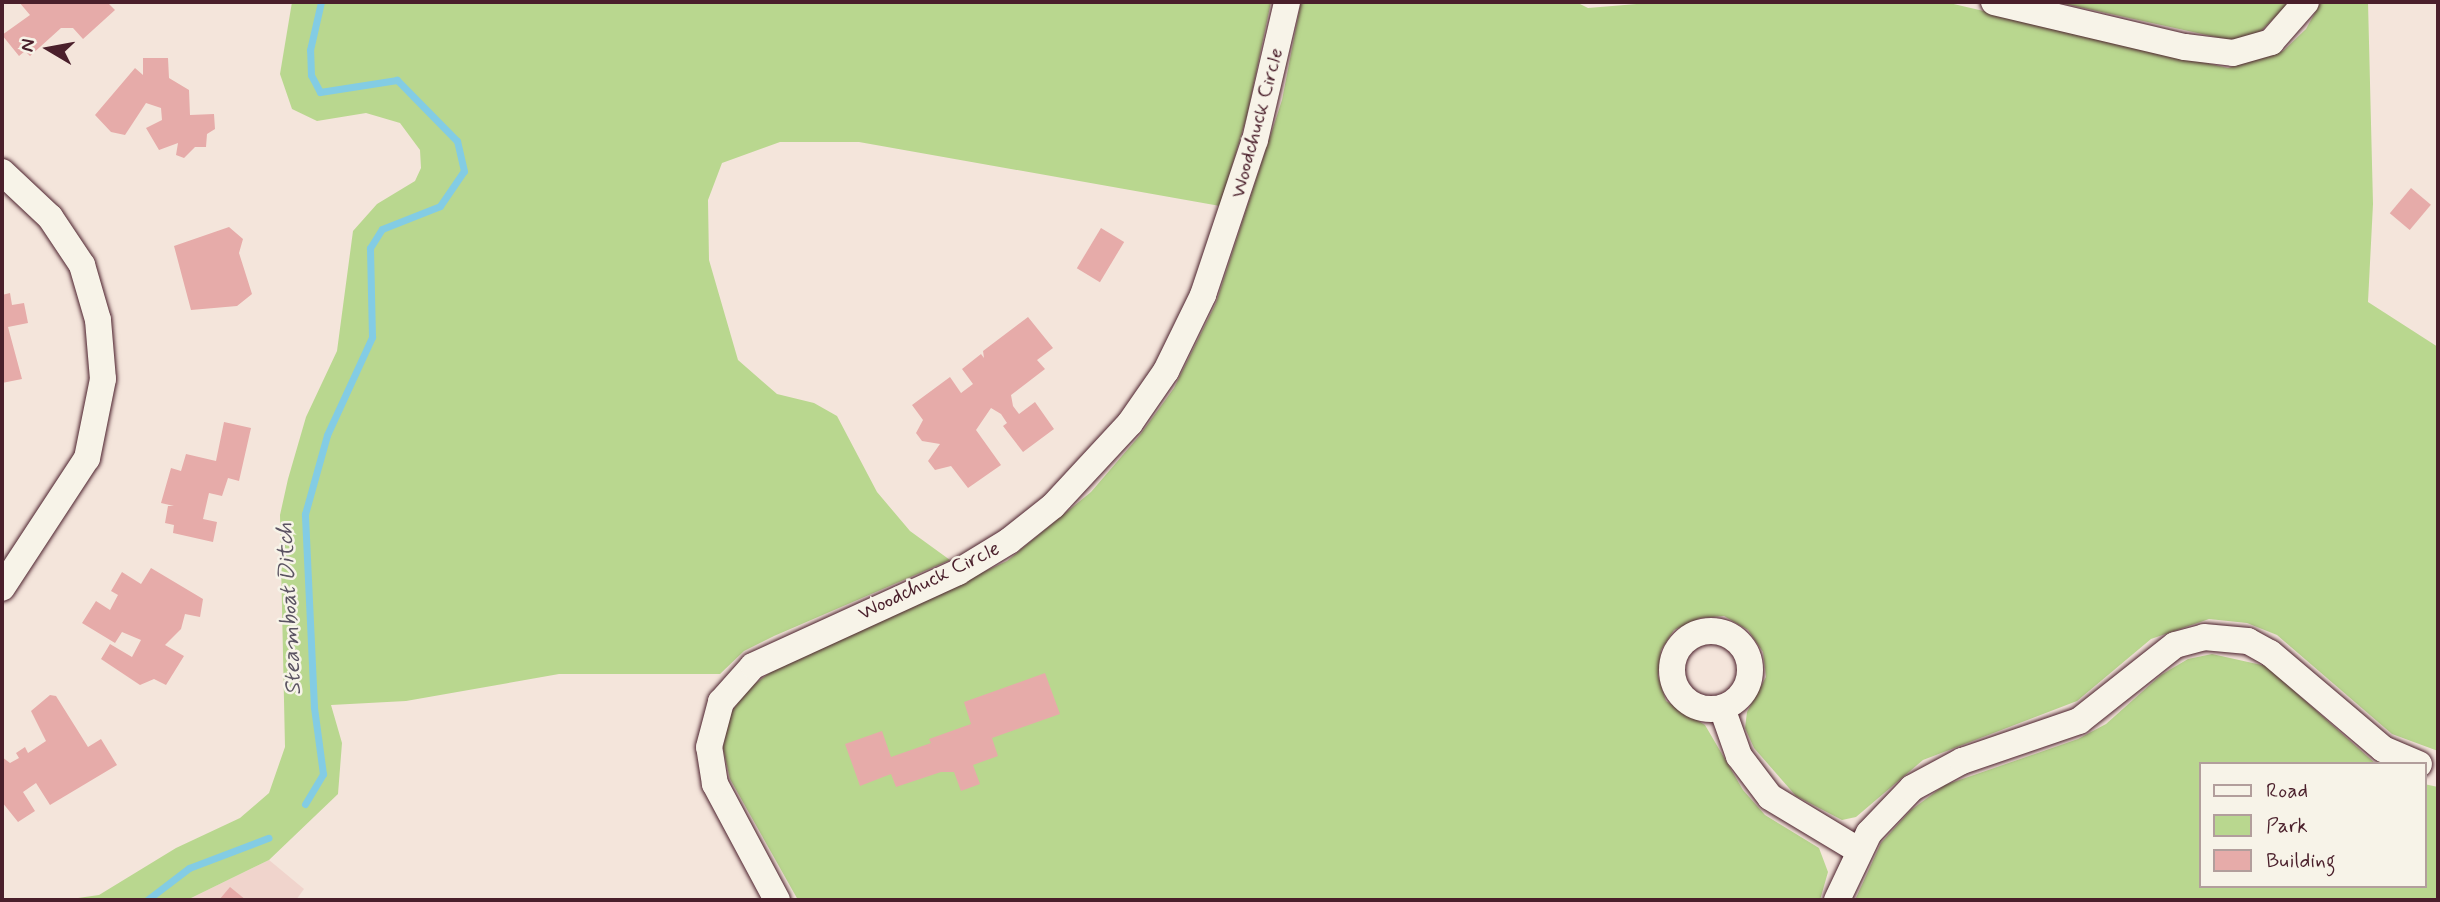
<!DOCTYPE html>
<style>
body{margin:0}
#map{position:relative;width:2440px;height:902px;overflow:hidden;background:#f4e5db;font-family:Mynerve,sans-serif}
div>[style]{position:absolute}
[style*='--x']{left:calc(var(--x)*1px);top:calc(var(--y)*1px);width:calc(var(--w)*1px);rotate:calc(var(--a)*1deg)}
.built>*{inset:0;background:#f0d4cc}
.green>*{inset:0;background:#b9d78f}
.stream>*{height:7px;margin:-3.5px;padding:0 3.5px;transform-origin:3.5px;border-radius:3.5px;background:#83cce4}
.building>*{inset:0;background:#e6aba9;transform-origin:0 0}
.roads{filter:drop-shadow(0 0 2px #4a1f2b) drop-shadow(0 0 2px #4a1f2b)}
.minor>*{height:26px;margin:-13px;padding:0 13px;transform-origin:13px;border-radius:13px;background:#f7f3e8}
.minor>.ring{margin:-13px;padding:0;box-sizing:content-box;background:none;border:26px solid #f7f3e8;border-radius:50%}
span{translate:-50% -50%;white-space:nowrap;text-align:center;line-height:1.15;-webkit-text-stroke:5px #f7f3e8;paint-order:stroke}
.street-label{font-size:21px;color:#4a1f2b}
.water-label{font-size:23px;color:#5b5362;font-style:italic}
.frame{position:absolute;inset:0;border:4px solid #4a1f2b;pointer-events:none}
.legend{position:absolute;left:2199px;top:762px;width:228px;height:126px;box-sizing:border-box;background:#f7f3e8;border:2px solid #b29e9c;margin:0;padding:9px 12px;list-style:none;font-size:21px;color:#4a1f2b}
.legend li{display:flex;align-items:center;gap:14px;height:35px}
.legend b{width:35px;border:2px solid #b29e9c}
.north{position:absolute;left:14px;top:14px;width:70px;height:70px;-webkit-text-stroke:5px #f7f3e8;paint-order:stroke;rotate:280deg;font-size:19px;font-weight:700;line-height:28px;text-align:center;color:#4a1f2b}
.north::after{content:'';display:block;margin:auto;width:24px;height:32px;background:#4a1f2b;clip-path:polygon(50% 0,100% 100%,50% 72%,0 100%)}
</style>
<div id="map">
<div class="built">
<i style="clip-path:polygon(269px 860px,304px 889px,296px 900px,187px 900px)"></i>
</div>
<div class="green">
<i style="clip-path:polygon(292px 2px,1271px 2px,1247px 116px,1220px 206px,859px 142px,780px 142px,722px 163px,708px 200px,709px 260px,738px 360px,777px 394px,814px 403px,837px 416px,877px 492px,910px 531px,950px 560px,774px 636px,744px 651px,720px 674px,559px 674px,406px 701px,331px 705px,342px 743px,338px 794px,269px 860px,187px 900px,64px 900px,99px 895px,176px 848px,240px 818px,269px 793px,285px 747px,280px 515px,288px 479px,306px 417px,337px 351px,353px 231px,377px 204px,415px 181px,421px 168px,420px 150px,400px 123px,366px 113px,317px 121px,292px 109px,280px 74px)"></i>
<i style="clip-path:polygon(1301px 2px,1576px 2px,1588px 8px,1661px 2px,1945px 2px,2228px 68px,2283px 51px,2306px 29px,2321px 2px,2368px 2px,2373px 204px,2368px 302px,2438px 347px,2438px 751px,2392px 734px,2277px 635px,2247px 623px,2209px 619px,2151px 639px,2077px 701px,1923px 760px,1856px 817px,1842px 820px,1796px 796px,1754px 748px,1745px 728px,1747px 712px,1766px 677px,1763px 652px,1748px 630px,1724px 616px,1700px 618px,1674px 630px,1661px 650px,1658px 676px,1666px 701px,1705px 725px,1743px 790px,1765px 815px,1819px 848px,1828px 872px,1820px 900px,798px 900px,730px 779px,723px 748px,730px 714px,748px 689px,776px 668px,1007px 561px,1091px 492px,1140px 435px,1174px 388px,1216px 303px,1282px 100px)"></i>
<i style="clip-path:polygon(2056px 2px,2290px 2px,2259px 33px,2234px 41px)"></i>
<i style="clip-path:polygon(2212px 654px,2266px 666px,2376px 764px,2200px 764px,2200px 886px,2424px 886px,2424px 784px,2438px 787px,2438px 900px,1855px 900px,1881px 843px,1911px 810px,1945px 785px,2078px 739px,2106px 724px,2161px 675px,2188px 659px)"></i>
</div>
<div class="stream">
<i style="--x:305;--y:804;--w:35;--a:-59"></i>
<i style="--x:323;--y:774;--w:68;--a:-97.7"></i>
<i style="--x:314;--y:707;--w:193;--a:-92.7"></i>
<i style="--x:305;--y:514;--w:82;--a:-74.4"></i>
<i style="--x:327;--y:435;--w:108;--a:-65.3"></i>
<i style="--x:372;--y:337;--w:89;--a:-91.3"></i>
<i style="--x:370;--y:248;--w:22;--a:-58"></i>
<i style="--x:382;--y:229;--w:62;--a:-21.6"></i>
<i style="--x:440;--y:206;--w:42;--a:-55.6"></i>
<i style="--x:464;--y:171;--w:31;--a:-103"></i>
<i style="--x:457;--y:141;--w:86;--a:-134.5"></i>
<i style="--x:397;--y:80;--w:78;--a:171.1"></i>
<i style="--x:320;--y:92;--w:19;--a:-118"></i>
<i style="--x:311;--y:75;--w:25;--a:-92"></i>
<i style="--x:310;--y:50;--w:49;--a:-77.1"></i>
<i style="--x:147;--y:900;--w:53;--a:-37.3"></i>
<i style="--x:189;--y:868;--w:85;--a:-20.8"></i>
</div>
<div class="building">
<i style="clip-path:polygon(19px 2px,107px 2px,115px 10px,83px 39px,73px 28px,61px 28px,30px 56px,25px 51px,19px 56px,2px 35px,30px 15px)"></i>
<i style="clip-path:polygon(143px 58px,168px 58px,169px 78px,189px 90px,190px 115px,214px 114px,215px 129px,207px 134px,206px 147px,195px 147px,184px 158px,176px 155px,178px 143px,159px 150px,146px 128px,162px 120px,161px 108px,146px 103px,125px 135px,111px 132px,95px 115px,135px 68px,143px 75px)"></i>
<i style="left:2411px;top:188px;width:26px;height:33px;rotate:40deg"></i>
<i style="clip-path:polygon(229px 227px,243px 239px,239px 253px,252px 294px,237px 306px,191px 310px,174px 246px)"></i>
<i style="left:1101px;top:228px;width:27px;height:47px;rotate:31deg"></i>
<i style="clip-path:polygon(10px 293px,12px 305px,24px 303px,28px 323px,8px 327px,22px 379px,2px 383px,2px 295px)"></i>
<i style="clip-path:polygon(1028px 317px,1053px 348px,1037px 360px,1045px 369px,1011px 395px,1013px 406px,1019px 414px,1035px 402px,1054px 429px,1023px 452px,1003px 426px,1007px 423px,1001px 414px,991px 408px,976px 430px,1001px 465px,968px 488px,951px 466px,935px 470px,928px 461px,940px 444px,922px 441px,916px 433px,923px 420px,912px 405px,950px 377px,961px 393px,973px 384px,962px 369px,981px 354px,984px 358px,983px 351px)"></i>
<i style="clip-path:polygon(224px 422px,251px 428px,239px 481px,228px 478px,222px 496px,209px 493px,203px 519px,217px 522px,213px 542px,173px 533px,174px 525px,165px 523px,168px 506px,174px 506px,161px 503px,171px 468px,181px 471px,186px 454px,216px 461px)"></i>
<i style="clip-path:polygon(151px 568px,203px 599px,200px 617px,185px 614px,181px 629px,165px 645px,184px 656px,166px 685px,154px 679px,140px 685px,101px 659px,110px 644px,132px 657px,141px 640px,122px 632px,115px 643px,82px 623px,96px 601px,110px 610px,118px 595px,111px 591px,122px 572px,141px 584px)"></i>
<i style="clip-path:polygon(1045px 673px,1060px 714px,992px 738px,998px 756px,973px 765px,980px 784px,961px 791px,954px 772px,941px 772px,896px 787px,891px 774px,860px 786px,845px 744px,882px 731px,891px 757px,931px 743px,929px 739px,971px 724px,964px 702px)"></i>
<i style="clip-path:polygon(50px 695px,56px 696px,88px 747px,101px 739px,117px 765px,50px 805px,36px 783px,23px 792px,35px 811px,18px 822px,2px 802px,2px 757px,10px 763px,19px 758px,16px 753px,25px 747px,28px 753px,46px 741px,31px 711px)"></i>
<i style="clip-path:polygon(230px 887px,246px 900px,219px 900px)"></i>
</div>
<div class="roads">
<div class="minor">
<i style="--x:1994;--y:2;--w:196;--a:13.3"></i>
<i style="--x:2185;--y:47;--w:48;--a:7.1"></i>
<i style="--x:2233;--y:53;--w:40;--a:-16"></i>
<i style="--x:2271;--y:42;--w:53;--a:-48.8"></i>
<i style="--x:2;--y:172;--w:66;--a:43.2"></i>
<i style="--x:50;--y:217;--w:58;--a:56.3"></i>
<i style="--x:82;--y:265;--w:57;--a:73.8"></i>
<i style="--x:98;--y:320;--w:59;--a:85.2"></i>
<i style="--x:103;--y:379;--w:81;--a:101.4"></i>
<i style="--x:87;--y:458;--w:155;--a:123.2"></i>
<i class="ring" style="left:1672px;top:631px;width:52px;height:52px"></i>
<i style="--x:1722;--y:708;--w:51;--a:70.5"></i>
<i style="--x:1739;--y:756;--w:51;--a:52.9"></i>
<i style="--x:1770;--y:797;--w:103;--a:31.1"></i>
<i style="--x:777;--y:900;--w:132;--a:-118.1"></i>
<i style="--x:715;--y:784;--w:37;--a:-99"></i>
<i style="--x:709;--y:747;--w:47;--a:-75.1"></i>
<i style="--x:721;--y:702;--w:48;--a:-48.4"></i>
<i style="--x:753;--y:666;--w:226;--a:-24.6"></i>
<i style="--x:958;--y:572;--w:60;--a:-31.3"></i>
<i style="--x:1009;--y:541;--w:56;--a:-38.5"></i>
<i style="--x:1053;--y:506;--w:113;--a:-47.1"></i>
<i style="--x:1130;--y:423;--w:63;--a:-55.3"></i>
<i style="--x:1166;--y:371;--w:85;--a:-64"></i>
<i style="--x:1203;--y:295;--w:163;--a:-71.5"></i>
<i style="--x:1255;--y:140;--w:142;--a:-76.9"></i>
<i style="--x:1837;--y:900;--w:74;--a:-64.5"></i>
<i style="--x:1869;--y:833;--w:62;--a:-46.3"></i>
<i style="--x:1912;--y:788;--w:57;--a:-28.4"></i>
<i style="--x:1962;--y:761;--w:124;--a:-18.9"></i>
<i style="--x:2079;--y:721;--w:122;--a:-38.4"></i>
<i style="--x:2175;--y:645;--w:30;--a:-15"></i>
<i style="--x:2204;--y:637;--w:44;--a:5.2"></i>
<i style="--x:2248;--y:641;--w:25;--a:29"></i>
<i style="--x:2270;--y:653;--w:148;--a:40.3"></i>
<i style="--x:2383;--y:749;--w:39;--a:23"></i>
</div>
</div>
<div class="street-label">
<span style="left:1257px;top:123px;rotate:-75deg">Woodchuck Circle</span>
<span style="left:929px;top:581px;rotate:-26deg">Woodchuck Circle</span>
</div>
<div class="water-label">
<span style="left:290px;top:609px;rotate:-93deg">Steamboat Ditch</span>
</div>
<div class="frame"></div>
<ul class="legend">
<li><b style="height:9px;background:#f7f3e8"></b>Road</li>
<li><b style="height:19px;background:#b9d78f"></b>Park</li>
<li><b style="height:19px;background:#e6aba9"></b>Building</li>
</ul>
<div class="north">N</div>
</div>
